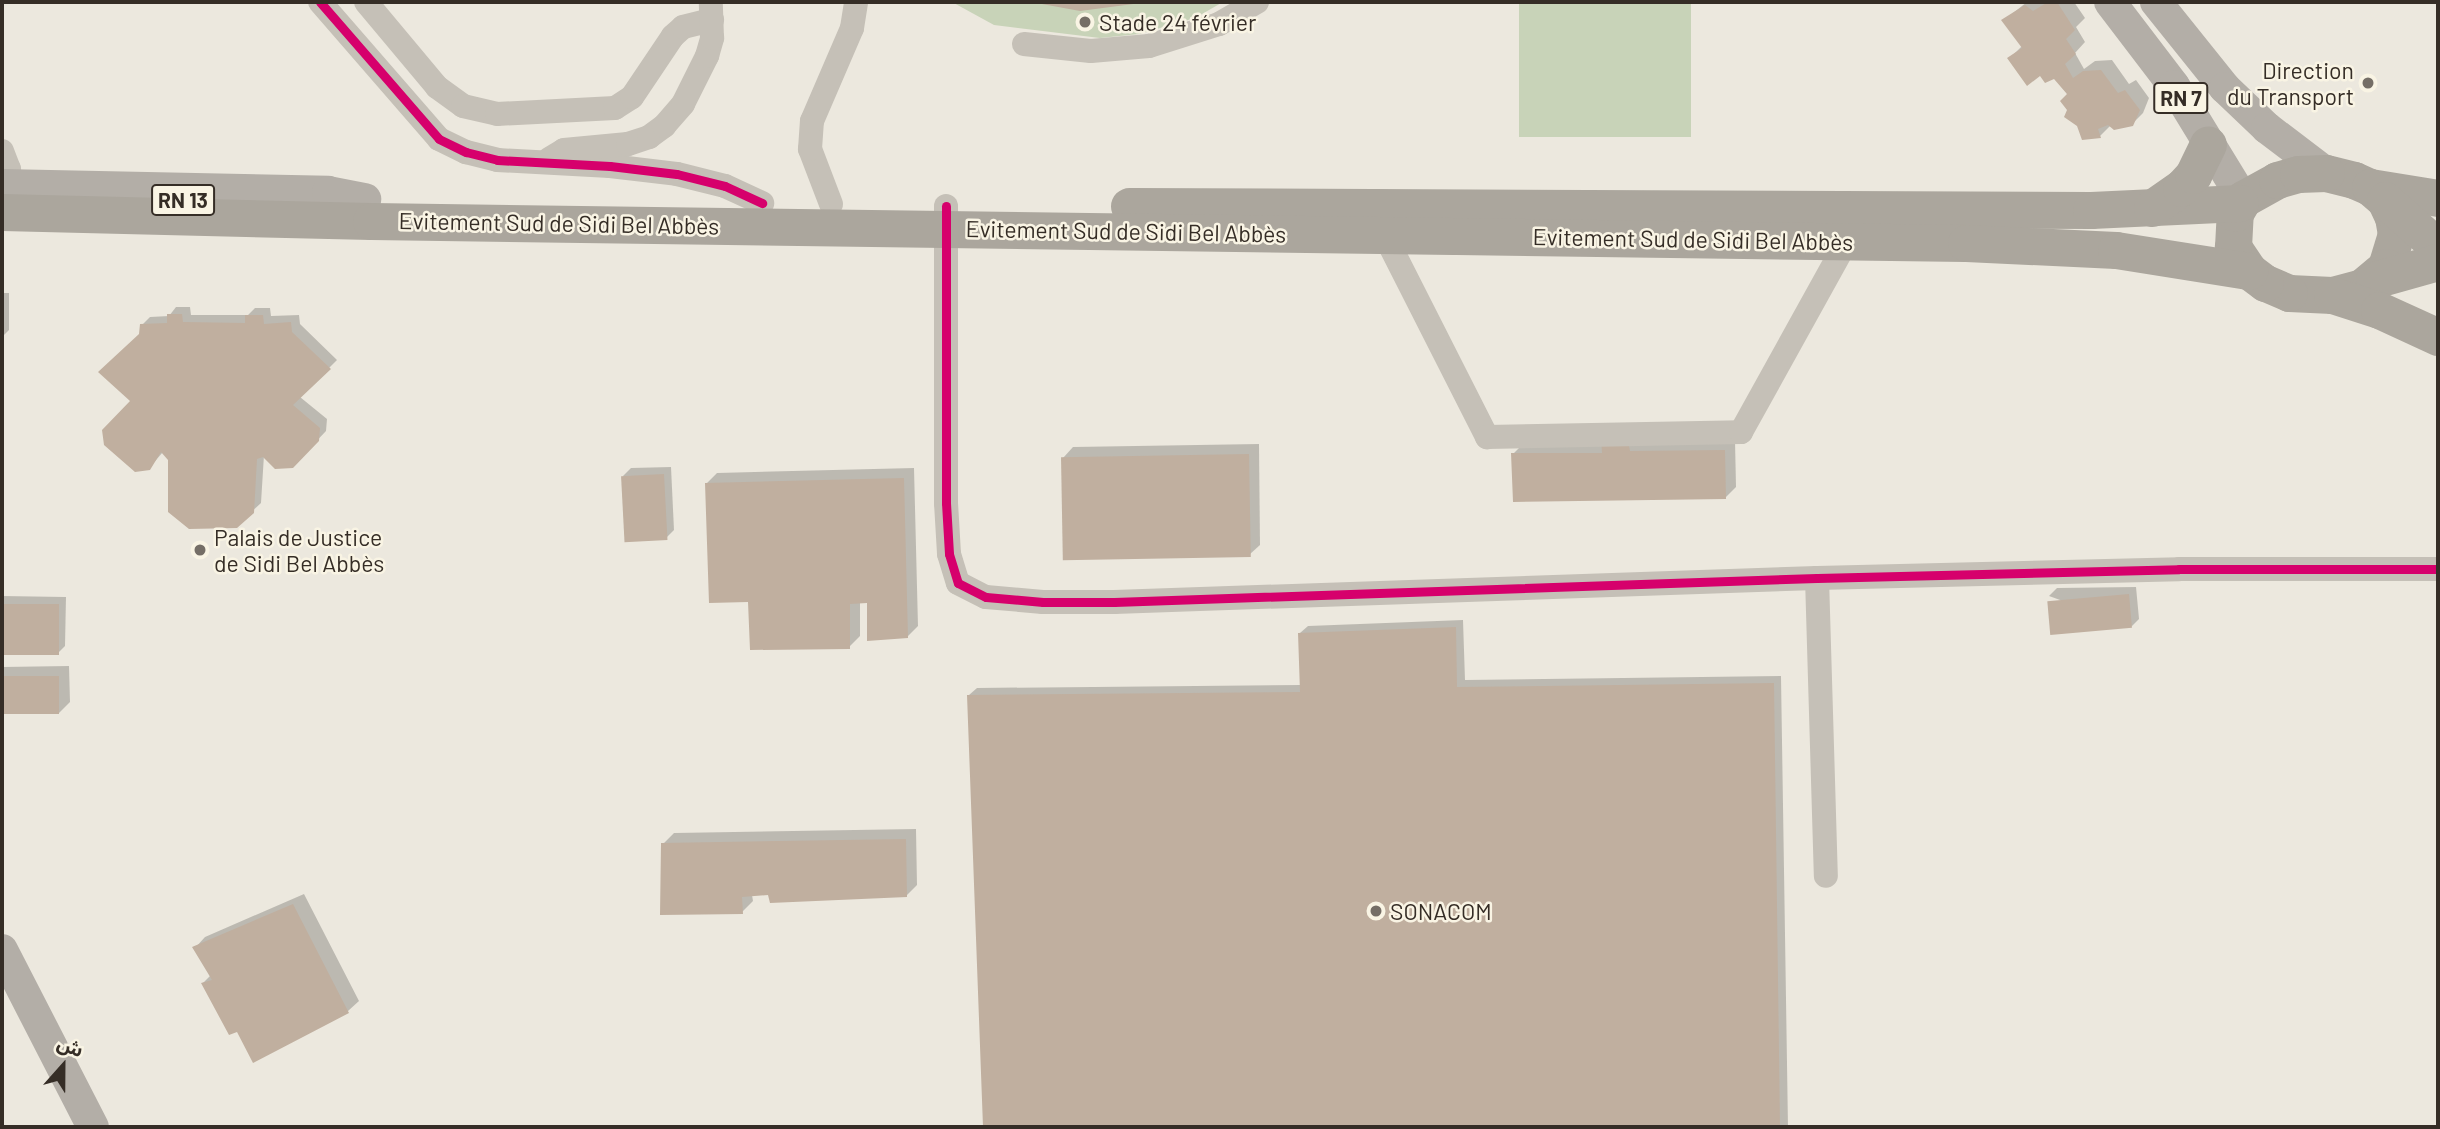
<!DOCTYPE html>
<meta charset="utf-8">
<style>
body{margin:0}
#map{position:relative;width:2440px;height:1129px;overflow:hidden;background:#ece8de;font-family:Barlow,"Noto Sans Arabic",sans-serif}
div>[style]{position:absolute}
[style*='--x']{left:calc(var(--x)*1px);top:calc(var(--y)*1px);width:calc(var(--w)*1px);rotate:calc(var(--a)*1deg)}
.green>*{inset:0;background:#c8d3b8;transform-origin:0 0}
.shadow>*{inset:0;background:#0003}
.building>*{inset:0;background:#c0af9f;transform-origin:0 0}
.minor>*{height:24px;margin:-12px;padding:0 12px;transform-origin:12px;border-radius:12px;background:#c5c0b7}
.major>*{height:32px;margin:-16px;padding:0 16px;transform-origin:16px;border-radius:16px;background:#b3aea7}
.highway>*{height:37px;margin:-18.5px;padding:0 18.5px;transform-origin:18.5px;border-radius:18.5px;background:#aba69d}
.cycleway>*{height:9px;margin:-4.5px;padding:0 4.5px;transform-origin:4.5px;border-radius:4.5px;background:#d6006c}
.dots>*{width:19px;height:19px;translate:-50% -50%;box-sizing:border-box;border:4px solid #f9f4e4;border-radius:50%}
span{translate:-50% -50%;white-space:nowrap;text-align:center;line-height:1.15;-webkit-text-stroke:5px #f9f4e4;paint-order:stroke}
.shield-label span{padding:2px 5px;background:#f9f4e4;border:2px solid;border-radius:5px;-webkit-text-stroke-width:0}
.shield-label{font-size:21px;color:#352d26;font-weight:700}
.poi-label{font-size:23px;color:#352d26}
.left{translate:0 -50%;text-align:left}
.right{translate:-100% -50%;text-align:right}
.street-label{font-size:23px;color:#352d26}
.frame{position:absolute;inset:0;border:4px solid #352d26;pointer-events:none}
.north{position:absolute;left:28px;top:1031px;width:70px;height:70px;-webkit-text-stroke:5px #f9f4e4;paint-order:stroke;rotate:21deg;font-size:19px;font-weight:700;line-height:28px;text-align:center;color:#352d26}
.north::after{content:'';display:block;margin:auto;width:24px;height:32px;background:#352d26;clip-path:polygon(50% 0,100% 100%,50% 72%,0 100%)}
</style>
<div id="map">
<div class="green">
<i style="clip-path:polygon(952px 2px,1223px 2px,1195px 18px,1139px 34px,1100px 38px,994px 25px)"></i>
<i style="left:1519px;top:2px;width:172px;height:135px"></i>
</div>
<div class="shadow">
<i style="clip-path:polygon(1033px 2px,1140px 2px,1080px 9px)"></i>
<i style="clip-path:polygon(2027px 2px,2074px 2px,2085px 18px,2076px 27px,2085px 42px,2075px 53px,2084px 69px,2095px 61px,2112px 60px,2129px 84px,2136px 80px,2149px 98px,2143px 113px,2132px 124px,2111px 125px,2100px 136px,2054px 77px,2010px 58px,2022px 46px,2003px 21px)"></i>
<i style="clip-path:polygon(2px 293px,9px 293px,9px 330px,2px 337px)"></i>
<i style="clip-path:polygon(176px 307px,190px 307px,191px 315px,248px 315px,255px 308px,270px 308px,271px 316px,299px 315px,300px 324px,337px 360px,300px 397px,327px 419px,326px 431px,292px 467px,264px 455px,261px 503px,236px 526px,163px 452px,149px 468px,133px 401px,142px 325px,150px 317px,169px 316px)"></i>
<i style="clip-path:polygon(1735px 440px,1736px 487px,1725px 498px,1513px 454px,1524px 443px)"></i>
<i style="clip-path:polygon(1259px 444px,1260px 545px,1249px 555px,1063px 458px,1073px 447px)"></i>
<i style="clip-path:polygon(671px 467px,674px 530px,666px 538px,623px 476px,631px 468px)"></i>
<i style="clip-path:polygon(914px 468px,918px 626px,907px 637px,869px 602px,860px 602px,860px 636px,849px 647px,750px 600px,706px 484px,717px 473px)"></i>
<i style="clip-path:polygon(2136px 587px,2139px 619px,2132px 626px,2049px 596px,2057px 588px)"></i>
<i style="clip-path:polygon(2px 596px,66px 597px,65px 646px,57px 654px,2px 653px)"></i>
<i style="clip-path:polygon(1463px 620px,1465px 680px,1781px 676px,1788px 1127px,985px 1127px,969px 695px,977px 688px,1301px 685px,1300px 633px,1308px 626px)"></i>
<i style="clip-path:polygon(69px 666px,70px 702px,59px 713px,2px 713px,2px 667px)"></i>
<i style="clip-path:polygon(916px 829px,917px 885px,906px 896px,752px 895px,753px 901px,742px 912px,663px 844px,674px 833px)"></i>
<i style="clip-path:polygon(304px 894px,359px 1001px,348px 1011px,254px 1061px,238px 1029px,203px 983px,211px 975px,195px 948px,205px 937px)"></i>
</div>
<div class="building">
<i style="clip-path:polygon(1031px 2px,1141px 2px,1141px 3px,1080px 11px)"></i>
<i style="clip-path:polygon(2048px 2px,2057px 2px,2075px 30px,2066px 39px,2076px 54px,2065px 64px,2073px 78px,2083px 71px,2101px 70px,2118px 93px,2125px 90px,2140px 110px,2133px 126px,2114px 130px,2108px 125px,2098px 129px,2101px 138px,2082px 140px,2077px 126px,2064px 117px,2067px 110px,2060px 101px,2067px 94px,2054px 79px,2045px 83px,2040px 76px,2027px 86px,2007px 58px,2022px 48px,2001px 20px,2025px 5px,2033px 11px)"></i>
<i style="clip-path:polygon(167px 314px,182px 314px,183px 322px,245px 323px,245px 315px,263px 315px,264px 324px,291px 322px,292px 332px,331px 369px,293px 405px,320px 428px,319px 441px,293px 468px,275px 469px,263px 457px,257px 459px,254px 513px,237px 528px,189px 529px,168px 512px,168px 460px,161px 452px,150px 470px,135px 472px,104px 445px,102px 430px,130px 401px,98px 372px,139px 334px,140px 324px,167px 323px)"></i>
<i style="clip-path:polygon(1601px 436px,1627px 436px,1630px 451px,1725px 450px,1726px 499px,1513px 502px,1511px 453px,1602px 453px)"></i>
<i style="left:1249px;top:454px;width:103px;height:188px;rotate:89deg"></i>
<i style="left:664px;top:474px;width:66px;height:43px;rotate:87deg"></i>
<i style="clip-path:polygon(904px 478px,908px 638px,867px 641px,867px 603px,850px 604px,850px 649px,750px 650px,748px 602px,709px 603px,705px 483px)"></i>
<i style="left:2129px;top:594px;width:34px;height:82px;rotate:85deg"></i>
<i style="left:2px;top:604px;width:57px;height:51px"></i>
<i style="clip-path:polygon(1456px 627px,1457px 687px,1774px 683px,1780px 1127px,983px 1127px,967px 695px,1300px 692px,1298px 633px)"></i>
<i style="left:2px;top:676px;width:57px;height:38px"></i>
<i style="clip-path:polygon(906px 839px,907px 897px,770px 903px,768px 895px,742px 897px,743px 914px,660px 915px,661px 843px)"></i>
<i style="clip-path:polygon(293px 904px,349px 1013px,253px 1063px,237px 1032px,229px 1035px,201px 983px,212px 980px,192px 947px)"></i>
</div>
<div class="minor">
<i style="--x:320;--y:2;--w:181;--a:49"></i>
<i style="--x:439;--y:139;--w:30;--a:26"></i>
<i style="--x:466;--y:152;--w:32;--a:14"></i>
<i style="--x:497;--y:160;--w:113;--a:3"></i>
<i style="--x:610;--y:166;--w:67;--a:6.8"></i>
<i style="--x:677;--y:174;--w:49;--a:14"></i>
<i style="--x:725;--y:186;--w:41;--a:24.7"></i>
<i style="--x:366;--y:2;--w:111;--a:50.1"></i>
<i style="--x:437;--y:87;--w:32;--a:36"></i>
<i style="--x:463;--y:106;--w:35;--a:13"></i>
<i style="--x:497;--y:114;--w:118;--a:-2.9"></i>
<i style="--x:615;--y:108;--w:20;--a:-33"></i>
<i style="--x:632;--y:97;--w:73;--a:-56.1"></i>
<i style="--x:673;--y:36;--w:13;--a:-42"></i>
<i style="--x:683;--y:27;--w:30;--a:-14"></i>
<i style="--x:1024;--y:44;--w:67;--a:6"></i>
<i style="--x:1091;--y:51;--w:58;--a:-4.9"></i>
<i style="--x:1149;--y:46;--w:73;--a:-17.4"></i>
<i style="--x:1219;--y:24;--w:44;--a:-30.1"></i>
<i style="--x:2;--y:151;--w:19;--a:69"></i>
<i style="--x:9;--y:169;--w:16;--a:83"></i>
<i style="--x:549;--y:159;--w:17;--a:-31"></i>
<i style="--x:564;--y:150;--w:64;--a:-5.4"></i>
<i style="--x:628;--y:144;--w:22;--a:-18"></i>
<i style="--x:649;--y:137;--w:19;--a:-36"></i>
<i style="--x:664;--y:126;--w:29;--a:-49"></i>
<i style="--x:683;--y:104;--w:54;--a:-63.4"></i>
<i style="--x:707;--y:56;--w:19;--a:-74"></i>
<i style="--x:712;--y:38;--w:36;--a:-92"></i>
<i style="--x:831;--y:204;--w:59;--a:-110.9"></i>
<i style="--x:810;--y:149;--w:28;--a:-86"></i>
<i style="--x:812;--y:121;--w:101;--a:-66.7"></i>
<i style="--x:852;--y:28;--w:26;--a:-81"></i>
<i style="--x:946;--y:206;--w:297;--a:90"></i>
<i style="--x:946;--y:503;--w:51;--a:86.6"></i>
<i style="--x:949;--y:554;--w:30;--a:73"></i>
<i style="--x:958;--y:583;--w:31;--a:27"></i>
<i style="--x:986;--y:597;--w:57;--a:5"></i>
<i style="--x:1043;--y:602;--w:71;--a:0"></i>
<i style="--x:1114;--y:602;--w:703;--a:-1.96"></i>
<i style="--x:1817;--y:578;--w:362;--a:-1.4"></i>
<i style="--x:2179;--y:569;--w:259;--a:0"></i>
<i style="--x:1380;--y:226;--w:237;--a:63.1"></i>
<i style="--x:1487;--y:437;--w:254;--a:-1.1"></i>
<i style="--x:1741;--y:432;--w:229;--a:-61"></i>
<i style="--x:1817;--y:578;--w:298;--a:88.3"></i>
</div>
<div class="major">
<i style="--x:2110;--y:2;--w:106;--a:52.7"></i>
<i style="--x:2174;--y:86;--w:132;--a:58.6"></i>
<i style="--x:2156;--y:2;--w:110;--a:51.3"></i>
<i style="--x:2225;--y:88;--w:58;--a:43.6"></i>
<i style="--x:2267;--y:128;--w:74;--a:37.3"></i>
<i style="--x:2;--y:185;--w:326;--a:1.2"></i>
<i style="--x:328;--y:192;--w:38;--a:11"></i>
<i style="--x:2;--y:950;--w:199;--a:62.8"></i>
</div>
<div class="highway">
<i style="--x:2326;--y:173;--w:29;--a:14"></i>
<i style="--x:2354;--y:180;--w:17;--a:24"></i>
<i style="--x:2370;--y:187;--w:20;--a:41"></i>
<i style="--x:2385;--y:200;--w:19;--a:65"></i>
<i style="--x:2393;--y:217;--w:17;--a:80"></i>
<i style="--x:2396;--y:234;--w:34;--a:107"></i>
<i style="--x:2386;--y:267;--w:31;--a:140"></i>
<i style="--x:2362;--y:287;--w:31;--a:165"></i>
<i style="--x:2332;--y:295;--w:43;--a:-177.3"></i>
<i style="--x:2289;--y:293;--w:26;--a:-157"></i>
<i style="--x:2265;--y:283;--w:20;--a:-143"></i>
<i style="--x:2249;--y:271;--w:29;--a:-124"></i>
<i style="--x:2233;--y:247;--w:34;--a:-87"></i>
<i style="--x:2235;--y:213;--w:16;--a:-60"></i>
<i style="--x:2243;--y:199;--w:39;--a:-29"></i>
<i style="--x:2277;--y:180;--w:22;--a:-16"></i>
<i style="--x:2298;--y:174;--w:28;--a:-2"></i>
<i style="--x:2370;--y:187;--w:69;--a:9.2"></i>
<i style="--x:2385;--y:200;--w:71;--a:41.6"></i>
<i style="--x:1129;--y:206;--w:962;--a:0.24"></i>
<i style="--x:2091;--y:210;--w:149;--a:-2.7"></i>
<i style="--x:2152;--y:208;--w:35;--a:-35"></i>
<i style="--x:2181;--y:188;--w:18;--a:-47"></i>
<i style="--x:2193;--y:175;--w:34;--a:-64"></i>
<i style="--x:2;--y:212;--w:369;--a:1.4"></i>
<i style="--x:371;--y:221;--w:1595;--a:0.79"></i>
<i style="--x:1966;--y:243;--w:150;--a:2.7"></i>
<i style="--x:2116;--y:250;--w:135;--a:9"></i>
<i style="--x:2374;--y:280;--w:66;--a:-15.7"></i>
<i style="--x:2332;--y:295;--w:49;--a:17.7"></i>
<i style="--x:2379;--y:310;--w:65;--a:24.6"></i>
</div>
<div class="cycleway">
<i style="--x:320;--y:2;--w:181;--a:49"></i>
<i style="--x:439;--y:139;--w:30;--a:26"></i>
<i style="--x:466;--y:152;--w:32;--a:14"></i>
<i style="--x:497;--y:160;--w:113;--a:3"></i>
<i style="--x:610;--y:166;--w:67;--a:6.8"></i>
<i style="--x:677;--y:174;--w:49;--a:14"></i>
<i style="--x:725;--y:186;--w:41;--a:24.7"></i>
<i style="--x:946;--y:206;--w:297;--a:90"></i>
<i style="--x:946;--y:503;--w:51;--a:86.6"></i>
<i style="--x:949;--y:554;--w:30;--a:73"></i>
<i style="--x:958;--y:583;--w:31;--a:27"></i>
<i style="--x:986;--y:597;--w:57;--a:5"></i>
<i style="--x:1043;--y:602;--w:71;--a:0"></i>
<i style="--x:1114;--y:602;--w:703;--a:-1.96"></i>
<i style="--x:1817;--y:578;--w:362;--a:-1.4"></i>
<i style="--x:2179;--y:569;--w:259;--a:0"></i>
</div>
<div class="dots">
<i style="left:1085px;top:22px;background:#756e66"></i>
<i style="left:2368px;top:83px;background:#756e66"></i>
<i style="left:200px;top:550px;background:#756e66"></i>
<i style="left:1376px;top:911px;background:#756e66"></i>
</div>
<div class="shield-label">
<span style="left:2181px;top:98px">RN 7</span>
<span style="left:183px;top:200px">RN 13</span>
</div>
<div class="poi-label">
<span class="left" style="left:1099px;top:22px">Stade 24 février</span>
<span class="right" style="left:2354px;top:83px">Direction<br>du Transport</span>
<span class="left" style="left:214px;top:550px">Palais de Justice<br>de Sidi Bel Abbès</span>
<span class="left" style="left:1390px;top:911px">SONACOM</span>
</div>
<div class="street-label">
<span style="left:559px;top:223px;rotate:1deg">Evitement Sud de Sidi Bel Abbès</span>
<span style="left:1126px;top:231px;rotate:1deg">Evitement Sud de Sidi Bel Abbès</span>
<span style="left:1693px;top:239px;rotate:1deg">Evitement Sud de Sidi Bel Abbès</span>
</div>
<div class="frame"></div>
<div class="north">ش</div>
</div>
